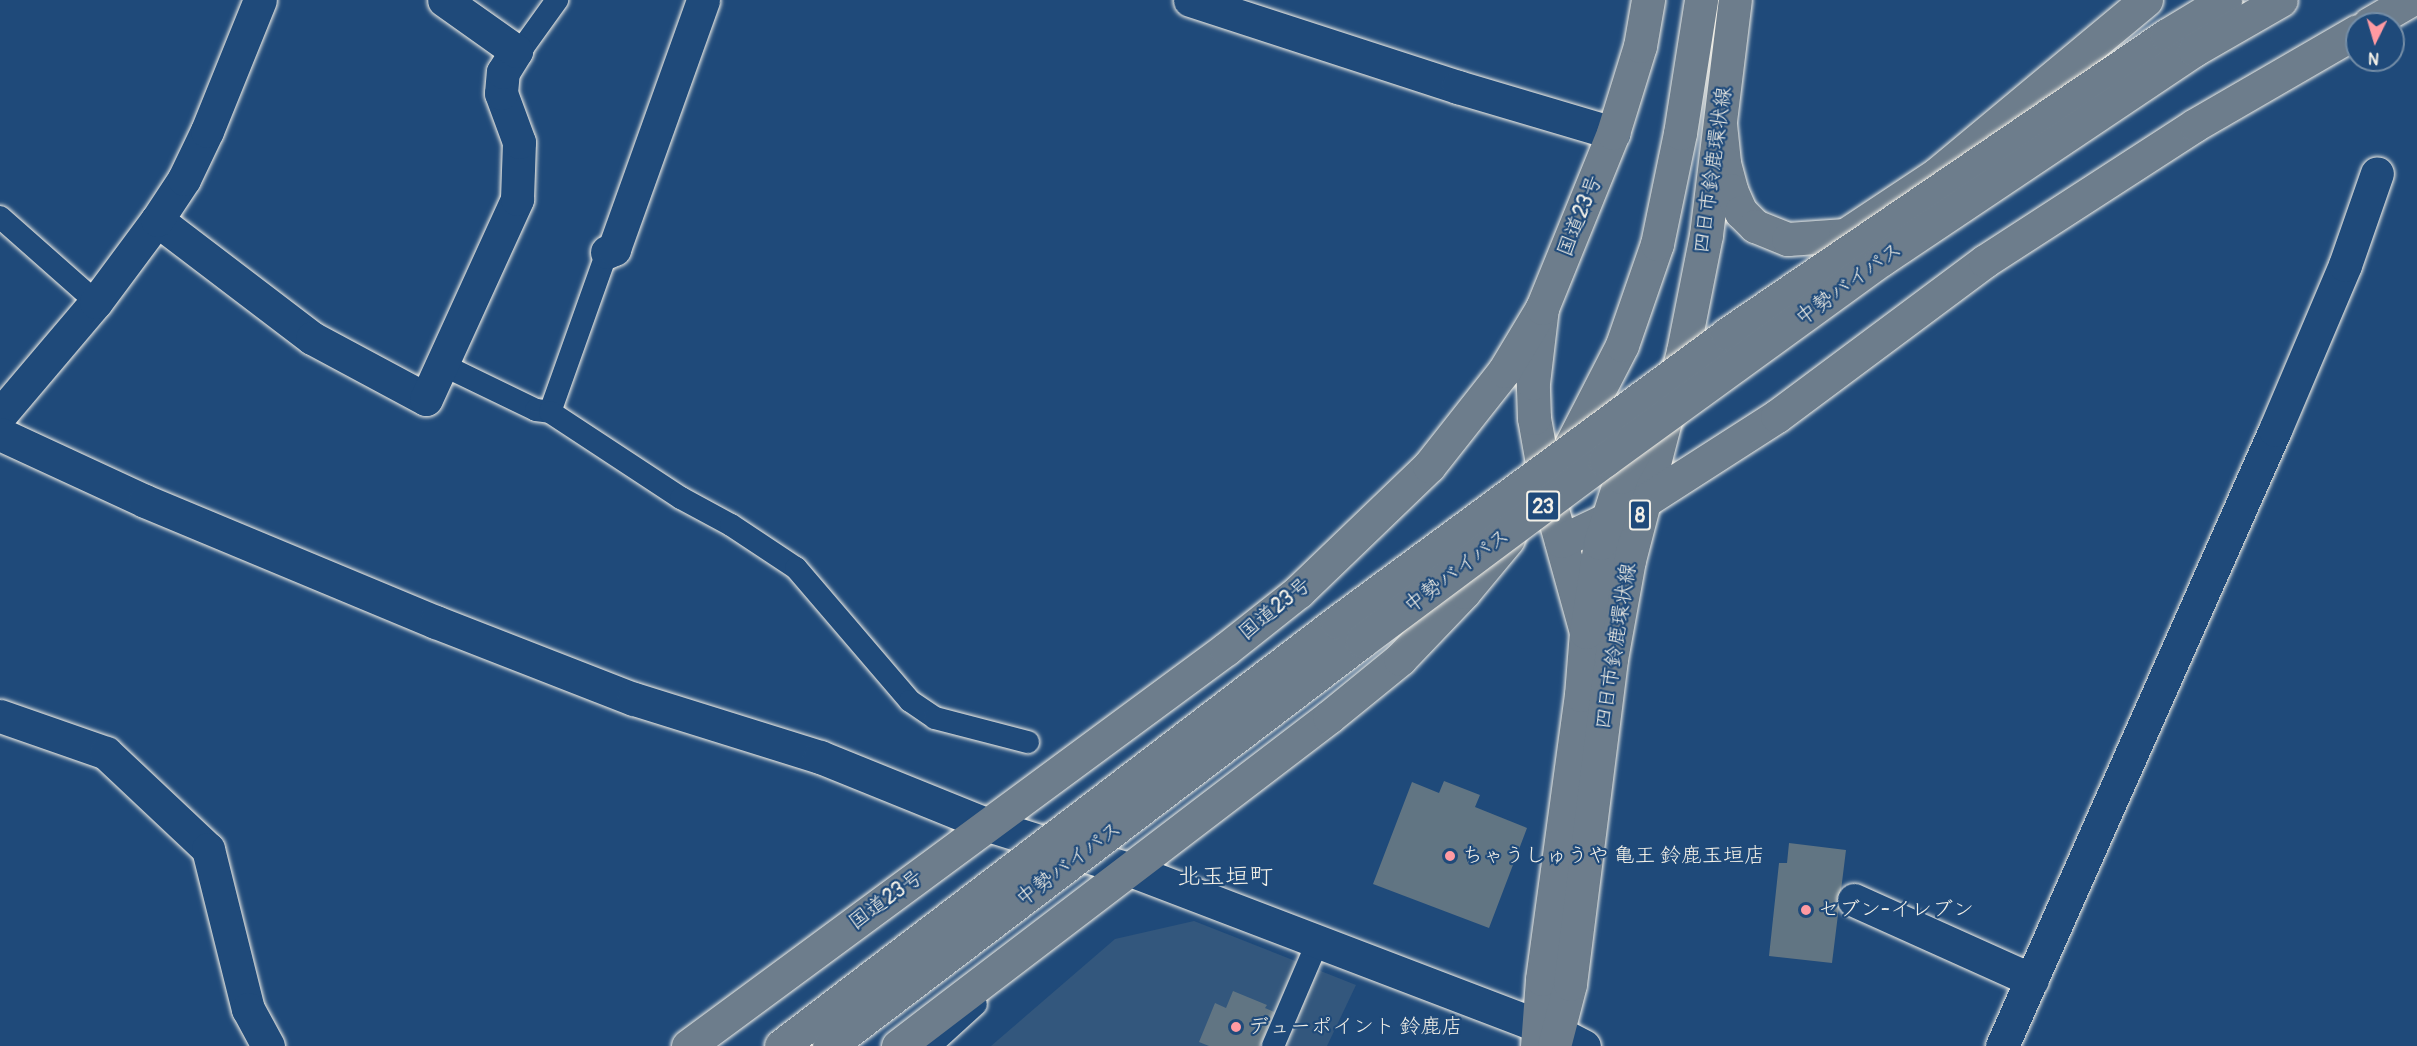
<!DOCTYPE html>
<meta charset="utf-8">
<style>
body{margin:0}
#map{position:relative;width:2417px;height:1046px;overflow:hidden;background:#1f4a7a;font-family:Pangolin,"Klee One",sans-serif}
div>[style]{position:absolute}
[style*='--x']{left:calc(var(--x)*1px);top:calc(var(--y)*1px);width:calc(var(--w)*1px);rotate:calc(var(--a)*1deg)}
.built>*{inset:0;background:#33577d}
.building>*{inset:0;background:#617583}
.roads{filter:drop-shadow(0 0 2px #f4f1e8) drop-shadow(0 0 2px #f4f1e8)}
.service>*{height:22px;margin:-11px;padding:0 11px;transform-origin:11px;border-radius:11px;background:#1f4a7a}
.minor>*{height:33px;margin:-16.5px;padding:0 16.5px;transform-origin:16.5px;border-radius:16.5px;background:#1f4a7a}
.tertiary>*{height:33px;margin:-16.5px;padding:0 16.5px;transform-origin:16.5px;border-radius:16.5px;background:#1f4a7a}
.primary>*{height:33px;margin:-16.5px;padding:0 16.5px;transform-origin:16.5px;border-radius:16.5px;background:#6d7d8c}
.trunk>*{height:33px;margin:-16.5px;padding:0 16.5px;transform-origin:16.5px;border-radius:16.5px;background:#6d7d8c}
.bridges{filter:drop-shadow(0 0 2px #f4f1e8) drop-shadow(0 0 2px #f4f1e8)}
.trunk-bridge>*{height:33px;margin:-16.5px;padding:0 16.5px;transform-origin:16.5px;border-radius:16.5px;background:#6d7d8c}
.dots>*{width:16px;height:16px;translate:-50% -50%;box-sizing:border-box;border:3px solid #1f4a7a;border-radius:50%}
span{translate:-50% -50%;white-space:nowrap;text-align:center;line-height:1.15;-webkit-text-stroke:4.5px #1f4a7a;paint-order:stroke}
.shield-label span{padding:2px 4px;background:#1f4a7a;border:2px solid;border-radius:4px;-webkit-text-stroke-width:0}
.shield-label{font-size:20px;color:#f4f1e8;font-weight:700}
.street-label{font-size:21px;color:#f4f1e8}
.poi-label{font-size:21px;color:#f4f1e8}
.left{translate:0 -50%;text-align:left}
.quarter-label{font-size:24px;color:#f4f1e8}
.north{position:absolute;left:2345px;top:12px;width:60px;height:60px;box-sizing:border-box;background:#1f4a7a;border:2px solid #748da6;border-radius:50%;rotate:185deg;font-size:16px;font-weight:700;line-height:24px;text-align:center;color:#f4f1e8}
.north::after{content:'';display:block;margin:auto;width:21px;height:27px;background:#ff9aa2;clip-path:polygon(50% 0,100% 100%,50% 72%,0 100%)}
</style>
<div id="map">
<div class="built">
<i style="clip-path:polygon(1194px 921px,1356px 985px,1327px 1046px,991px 1046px,1115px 939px)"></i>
</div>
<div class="building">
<i style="clip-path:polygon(1444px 781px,1480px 795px,1475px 807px,1527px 828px,1489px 928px,1373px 884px,1412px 782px,1439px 793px)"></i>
<i style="clip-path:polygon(1789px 843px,1846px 850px,1832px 963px,1769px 956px,1779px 863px,1787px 863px)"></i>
<i style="clip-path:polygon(1233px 991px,1267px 1005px,1265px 1008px,1274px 1012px,1260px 1046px,1209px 1046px,1199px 1042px,1215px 1003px,1226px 1008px)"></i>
</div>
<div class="roads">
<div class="service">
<i style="--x:516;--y:51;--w:9;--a:-32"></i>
<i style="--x:524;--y:46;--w:57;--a:-54.3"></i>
<i style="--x:0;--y:217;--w:128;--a:41.5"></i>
<i style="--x:443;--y:365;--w:103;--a:25.8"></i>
<i style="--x:536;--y:410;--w:14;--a:8"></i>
<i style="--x:550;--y:412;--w:170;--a:-70.4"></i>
<i style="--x:550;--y:412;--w:157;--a:33.3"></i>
<i style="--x:681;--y:498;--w:57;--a:28.4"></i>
<i style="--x:731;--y:525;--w:78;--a:33.5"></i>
<i style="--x:796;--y:568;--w:175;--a:49.4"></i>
<i style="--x:910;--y:701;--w:30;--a:34"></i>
<i style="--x:935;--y:718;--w:96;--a:14.5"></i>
<i style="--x:930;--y:1046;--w:62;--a:-42.4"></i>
<i style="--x:1273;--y:1046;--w:114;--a:-66.8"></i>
</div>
<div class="minor">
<i style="--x:1190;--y:0;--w:282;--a:18"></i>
<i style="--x:1458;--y:87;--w:162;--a:16.5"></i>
<i style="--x:157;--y:220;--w:195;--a:37.3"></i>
<i style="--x:312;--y:338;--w:129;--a:28.2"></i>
<i style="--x:426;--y:399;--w:220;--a:-65.5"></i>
<i style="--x:517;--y:199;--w:57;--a:-88"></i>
<i style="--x:519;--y:142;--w:52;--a:-110.2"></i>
<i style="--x:501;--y:93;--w:21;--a:-85"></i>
<i style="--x:503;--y:72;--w:25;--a:-58"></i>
<i style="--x:516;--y:51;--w:88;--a:-144.7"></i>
<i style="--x:607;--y:252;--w:8;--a:-23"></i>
<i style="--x:614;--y:249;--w:264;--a:-70.3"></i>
<i style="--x:0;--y:415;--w:148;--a:-49.7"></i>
<i style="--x:96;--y:302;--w:102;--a:-53.4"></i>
<i style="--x:157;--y:220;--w:49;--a:-56.6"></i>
<i style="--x:184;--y:179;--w:53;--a:-64.4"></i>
<i style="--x:207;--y:131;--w:141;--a:-68"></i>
<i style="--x:0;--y:716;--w:112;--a:19.2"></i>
<i style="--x:106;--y:753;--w:140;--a:43.3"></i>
<i style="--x:208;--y:849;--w:165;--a:76"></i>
<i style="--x:248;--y:1009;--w:42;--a:61.6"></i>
<i style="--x:1854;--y:900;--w:195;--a:24.2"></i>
<i style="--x:2002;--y:1046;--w:674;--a:-66.1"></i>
<i style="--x:2275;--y:430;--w:179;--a:-67"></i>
<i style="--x:2345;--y:265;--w:97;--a:-70.8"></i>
</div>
<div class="tertiary">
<i style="--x:0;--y:434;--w:160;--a:24.8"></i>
<i style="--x:145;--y:501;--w:315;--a:22.6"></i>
<i style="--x:436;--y:622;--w:212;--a:21.3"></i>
<i style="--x:634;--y:699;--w:195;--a:17.3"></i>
<i style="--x:820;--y:757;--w:181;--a:22"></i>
<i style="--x:988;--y:825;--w:147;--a:17.4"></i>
<i style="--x:1128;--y:869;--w:460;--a:20.9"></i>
<i style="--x:1558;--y:1033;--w:29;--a:27"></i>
</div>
<div class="primary">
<i style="--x:1537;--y:1046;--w:67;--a:-85.7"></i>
<i style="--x:1542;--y:979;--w:287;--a:-82.2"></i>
<i style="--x:1581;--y:695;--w:63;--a:-85.5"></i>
<i style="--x:1586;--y:632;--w:146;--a:-105.5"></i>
<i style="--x:1547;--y:491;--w:74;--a:-100.1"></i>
<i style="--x:1534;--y:418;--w:35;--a:-92"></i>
<i style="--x:1533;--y:383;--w:76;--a:-83.2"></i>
<i style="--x:1554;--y:1046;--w:64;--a:-75.5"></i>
<i style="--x:1570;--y:984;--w:328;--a:-82.8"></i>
<i style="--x:1611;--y:659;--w:101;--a:-79.7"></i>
<i style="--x:1629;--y:560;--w:216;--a:-75.5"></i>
<i style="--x:1683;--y:351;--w:118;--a:-78.8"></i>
<i style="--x:1706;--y:235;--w:237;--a:-83"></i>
</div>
<div class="trunk">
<i style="--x:2369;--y:24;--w:48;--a:-30.3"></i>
<i style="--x:1720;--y:124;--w:39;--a:84"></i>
<i style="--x:1724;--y:163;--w:28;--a:75"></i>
<i style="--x:1731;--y:190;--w:24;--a:66"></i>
<i style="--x:1741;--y:212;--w:20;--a:45"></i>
<i style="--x:1755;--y:226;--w:35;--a:22"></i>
<i style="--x:1788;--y:239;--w:57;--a:-4"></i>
<i style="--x:1845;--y:235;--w:110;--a:-33.5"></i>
<i style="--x:1937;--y:174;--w:272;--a:-39.8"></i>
<i style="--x:1563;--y:460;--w:129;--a:-62.8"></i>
<i style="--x:1622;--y:345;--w:107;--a:-70.9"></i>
<i style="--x:1657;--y:244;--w:113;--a:-78.3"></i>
<i style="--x:1680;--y:133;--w:135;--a:-81"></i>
<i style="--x:1561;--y:541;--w:91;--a:-25.4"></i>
<i style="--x:1643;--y:502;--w:159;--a:-32.7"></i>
<i style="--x:1777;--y:416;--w:259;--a:-36.7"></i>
<i style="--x:1985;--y:261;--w:250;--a:-32.9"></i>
<i style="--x:2195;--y:125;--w:187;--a:-30.1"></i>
<i style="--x:1586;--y:632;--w:90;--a:-81.1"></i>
<i style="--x:1600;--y:543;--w:69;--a:-72.3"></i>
<i style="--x:1621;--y:477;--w:59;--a:-62.6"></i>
<i style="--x:688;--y:1046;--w:669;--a:-36.42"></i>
<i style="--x:1226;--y:649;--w:92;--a:-38.4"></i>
<i style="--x:1298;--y:592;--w:182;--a:-43.9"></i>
<i style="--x:1429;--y:466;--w:121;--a:-51.7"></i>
<i style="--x:1504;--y:371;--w:74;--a:-58.9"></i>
<i style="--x:1542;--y:308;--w:189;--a:-67.9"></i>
<i style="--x:1613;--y:133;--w:91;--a:-72.8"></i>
<i style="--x:1640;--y:46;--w:47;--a:-80.1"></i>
<i style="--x:898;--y:1046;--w:542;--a:-37.36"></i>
<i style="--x:1329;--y:717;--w:92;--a:-39.2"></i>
<i style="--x:1400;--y:659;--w:93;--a:-46.3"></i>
<i style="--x:1464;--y:592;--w:69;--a:-50.3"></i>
</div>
</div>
<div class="bridges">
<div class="trunk-bridge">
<i style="--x:781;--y:1046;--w:699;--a:-37.33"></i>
<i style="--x:1337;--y:622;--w:485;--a:-36.4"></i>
<i style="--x:1727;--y:334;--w:532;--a:-34.2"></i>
<i style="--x:2167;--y:35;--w:68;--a:-31.1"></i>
<i style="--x:829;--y:1046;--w:669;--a:-37.23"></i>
<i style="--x:1362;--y:641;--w:303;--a:-36.7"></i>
<i style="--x:1605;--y:460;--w:342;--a:-36"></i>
<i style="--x:1882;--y:259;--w:376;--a:-33.8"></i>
<i style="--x:2194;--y:50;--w:100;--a:-29.9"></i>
</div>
</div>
<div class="dots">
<i style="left:1450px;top:856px;background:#ff9aa2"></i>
<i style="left:1806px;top:910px;background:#ff9aa2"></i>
<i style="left:1236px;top:1027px;background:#ff9aa2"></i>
</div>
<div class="shield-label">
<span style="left:1543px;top:506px">23</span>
<span style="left:1640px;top:515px">8</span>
</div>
<div class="street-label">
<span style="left:1713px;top:170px;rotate:-82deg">四日市鈴鹿環状線</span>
<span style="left:1580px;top:216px;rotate:-68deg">国道23号</span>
<span style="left:1849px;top:284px;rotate:-36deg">中勢バイパス</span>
<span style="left:1457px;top:571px;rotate:-37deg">中勢バイパス</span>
<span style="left:1275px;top:609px;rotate:-39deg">国道23号</span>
<span style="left:1616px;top:646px;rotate:-81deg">四日市鈴鹿環状線</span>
<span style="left:1069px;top:864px;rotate:-37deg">中勢バイパス</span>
<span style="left:886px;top:900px;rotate:-36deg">国道23号</span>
</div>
<div class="poi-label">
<span class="left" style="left:1462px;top:856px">ちゃうしゅうや 亀王 鈴鹿玉垣店</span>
<span class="left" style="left:1818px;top:910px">セブン-イレブン</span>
<span class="left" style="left:1248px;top:1027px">デューポイント 鈴鹿店</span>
</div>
<div class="quarter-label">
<span style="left:1225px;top:877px">北玉垣町</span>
</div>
<div class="north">N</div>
</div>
